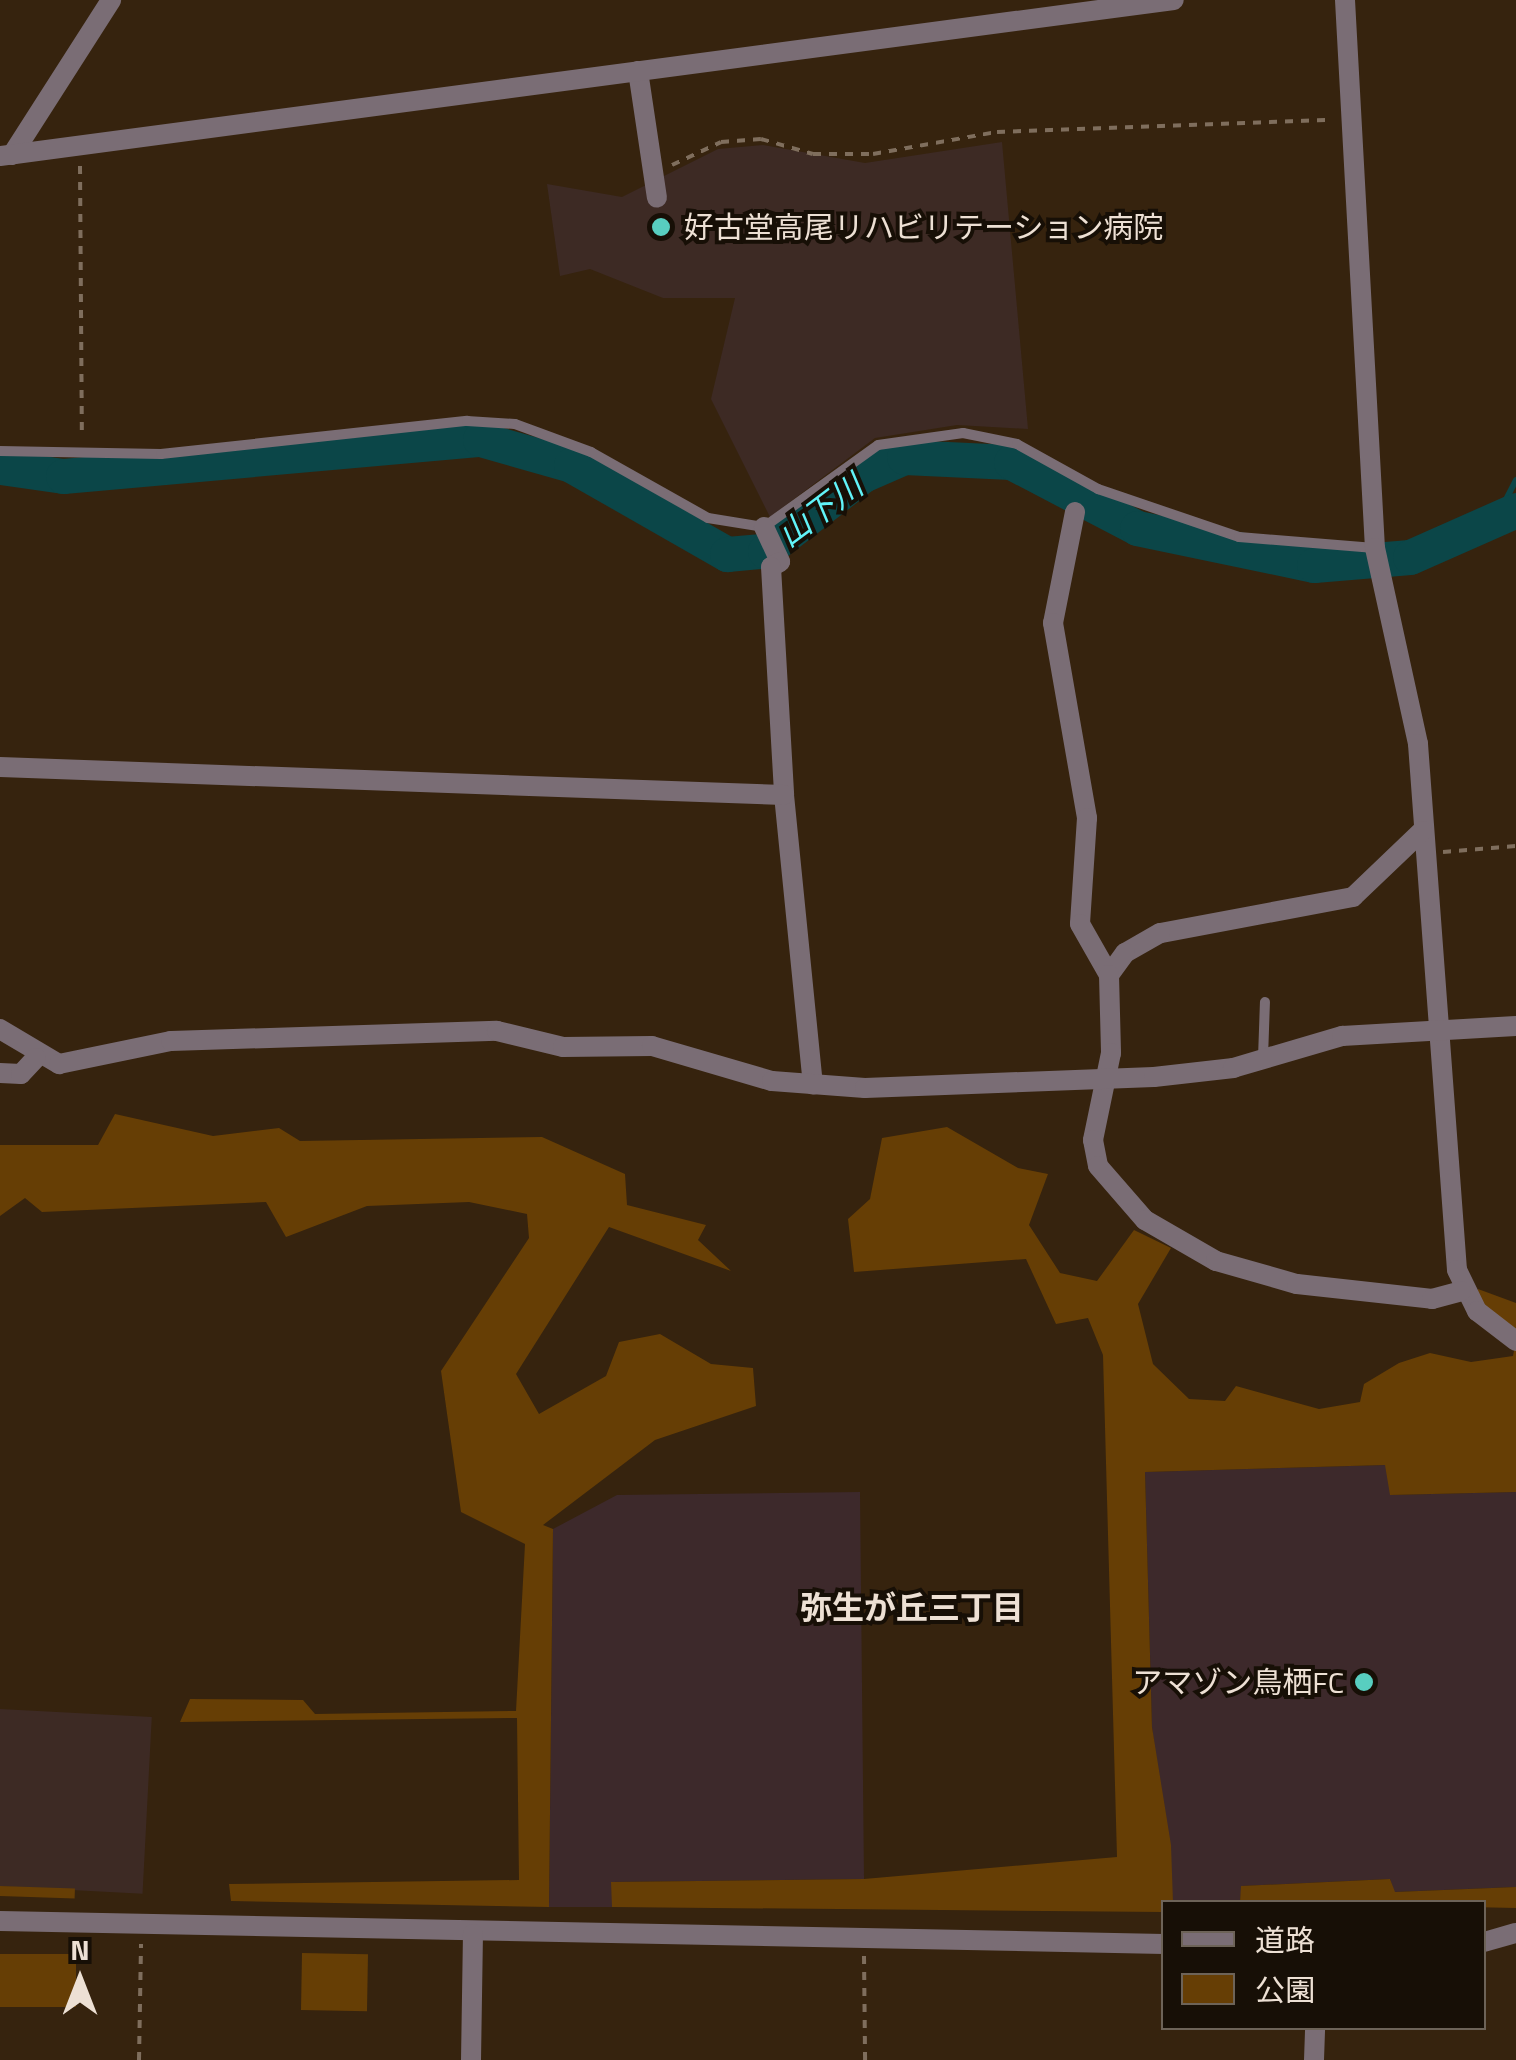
<!DOCTYPE html>
<meta charset="utf-8">
<style>
body{margin:0}
#map{position:relative;width:1516px;height:2060px;overflow:hidden;background:#36230e;font-family:"Titillium Web","Noto Sans JP",sans-serif}
div>[style]{position:absolute}
[style*='--x']{left:calc(var(--x)*1px);top:calc(var(--y)*1px);width:calc(var(--w)*1px);rotate:calc(var(--a)*1deg)}
.commercial>*{inset:0;background:#3d2a24;transform-origin:0 0}
.industrial>*{inset:0;background:#3d292b}
.green>*{inset:0;background:#663e05;transform-origin:0 0}
.stream>*{height:6px;margin:-3px;padding:0 3px;transform-origin:3px;border-radius:3px;background:#0b4648}
.river>*{height:35px;margin:-17.5px;padding:0 17.5px;transform-origin:17.5px;border-radius:17.5px;background:#0b4648}
.path>*{height:4px;margin-top:-2px;transform-origin:0;background:repeating-linear-gradient(90deg,#7f6e5d 0 8px,transparent 0 16px)}
.service>*{height:10px;margin:-5px;padding:0 5px;transform-origin:5px;border-radius:5px;background:#7a6d75}
.minor>*{height:20px;margin:-10px;padding:0 10px;transform-origin:10px;border-radius:10px;background:#7a6d75}
.tertiary>*{height:20px;margin:-10px;padding:0 10px;transform-origin:10px;border-radius:10px;background:#7a6d75}
.dots>*{width:28px;height:28px;translate:-50% -50%;box-sizing:border-box;border:5px solid #170f06;border-radius:50%}
span{translate:-50% -50%;white-space:nowrap;text-align:center;line-height:1.15;-webkit-text-stroke:8px #170f06;paint-order:stroke}
.poi-label{font-size:30px;color:#ede0d4}
.left{translate:0 -50%;text-align:left}
.right{translate:-100% -50%;text-align:right}
.water-label{font-size:32px;color:#61f3f8;font-style:italic}
.neighbourhood-label{font-size:32px;color:#ede0d4;font-weight:700}
.legend{position:absolute;left:1161px;top:1900px;width:325px;height:130px;box-sizing:border-box;background:#170f06;border:2px solid #6d6358;margin:0;padding:12px 18px;list-style:none;font-size:30px;color:#ede0d4}
.legend li{display:flex;align-items:center;gap:20px;height:50px}
.legend b{width:50px;border:2px solid #6d6358}
.north{position:absolute;left:30px;top:1930px;width:100px;height:100px;-webkit-text-stroke:8px #170f06;paint-order:stroke;rotate:0deg;font-size:28px;font-weight:700;line-height:40px;text-align:center;color:#ede0d4}
.north::after{content:'';display:block;margin:auto;width:35px;height:45px;background:#ede0d4;clip-path:polygon(50% 0,100% 100%,50% 72%,0 100%)}
</style>
<div id="map">
<div class="commercial">
<i style="clip-path:polygon(1002px 142px,1028px 429px,957px 425px,875px 438px,770px 517px,711px 399px,735px 298px,663px 298px,590px 269px,560px 276px,547px 184px,622px 197px,718px 149px,763px 145px,865px 163px)"></i>
<i style="left:0;top:1709px;width:152px;height:177px;rotate:3deg"></i>
</div>
<div class="industrial">
<i style="clip-path:polygon(1386px 1465px,1391px 1495px,1516px 1492px,1516px 1887px,1394px 1892px,1390px 1879px,1242px 1886px,1240px 1902px,1173px 1902px,1152px 1727px,1145px 1472px)"></i>
<i style="clip-path:polygon(860px 1492px,864px 1879px,612px 1882px,612px 1907px,549px 1907px,553px 1529px,617px 1495px)"></i>
</div>
<div class="green">
<i style="clip-path:polygon(115px 1114px,213px 1136px,279px 1128px,300px 1141px,542px 1137px,625px 1174px,627px 1205px,706px 1225px,698px 1240px,731px 1271px,609px 1227px,516px 1374px,539px 1414px,606px 1376px,619px 1342px,660px 1334px,711px 1364px,753px 1368px,756px 1406px,655px 1440px,543px 1525px,553px 1529px,549px 1907px,231px 1901px,229px 1884px,519px 1880px,517px 1718px,180px 1722px,190px 1699px,303px 1700px,315px 1714px,516px 1711px,525px 1544px,461px 1512px,441px 1371px,529px 1238px,527px 1214px,469px 1202px,367px 1206px,286px 1237px,266px 1202px,42px 1212px,25px 1198px,0 1216px,0 1145px,98px 1145px)"></i>
<i style="clip-path:polygon(947px 1127px,1018px 1168px,1048px 1174px,1029px 1225px,1060px 1273px,1097px 1281px,1134px 1230px,1171px 1248px,1138px 1304px,1153px 1364px,1189px 1399px,1225px 1401px,1236px 1386px,1319px 1409px,1360px 1402px,1364px 1384px,1399px 1363px,1430px 1353px,1471px 1362px,1513px 1356px,1516px 1341px,1516px 1492px,1390px 1495px,1385px 1465px,1145px 1472px,1152px 1727px,1171px 1845px,1173px 1902px,1163px 1912px,612px 1907px,611px 1882px,864px 1879px,1117px 1857px,1103px 1355px,1088px 1318px,1056px 1324px,1026px 1259px,854px 1272px,848px 1219px,870px 1199px,882px 1138px)"></i>
<i style="clip-path:polygon(1478px 1289px,1516px 1303px,1516px 1336px,1478px 1306px)"></i>
<i style="clip-path:polygon(1390px 1879px,1395px 1892px,1516px 1887px,1516px 1908px,1240px 1902px,1241px 1886px)"></i>
<i style="left:0;top:1886px;width:75px;height:10px;rotate:2deg"></i>
<i style="left:302px;top:1953px;width:66px;height:57px;rotate:1deg"></i>
<i style="left:0;top:1954px;width:76px;height:53px"></i>
</div>
<div class="stream">
<i style="--x:1495;--y:521;--w:46;--a:-62.9"></i>
</div>
<div class="river">
<i style="--x:0;--y:467;--w:64;--a:8.1"></i>
<i style="--x:63;--y:476;--w:419;--a:-5.1"></i>
<i style="--x:480;--y:439;--w:95;--a:15.9"></i>
<i style="--x:571;--y:465;--w:180;--a:29.7"></i>
<i style="--x:727;--y:554;--w:38;--a:-5"></i>
<i style="--x:765;--y:551;--w:124;--a:-37.8"></i>
<i style="--x:863;--y:475;--w:45;--a:-23.7"></i>
<i style="--x:904;--y:457;--w:107;--a:2.7"></i>
<i style="--x:1011;--y:462;--w:142;--a:27.6"></i>
<i style="--x:1137;--y:528;--w:181;--a:11.8"></i>
<i style="--x:1314;--y:565;--w:96;--a:-4.8"></i>
<i style="--x:1410;--y:557;--w:116;--a:-23.9"></i>
</div>
<div class="path">
<i style="--x:672;--y:165;--w:54;--a:-25.1"></i>
<i style="--x:721;--y:142;--w:40;--a:-4.3"></i>
<i style="--x:761;--y:139;--w:54;--a:16.1"></i>
<i style="--x:813;--y:154;--w:60;--a:0"></i>
<i style="--x:873;--y:154;--w:126;--a:-10.1"></i>
<i style="--x:997;--y:132;--w:335;--a:-2.1"></i>
<i style="--x:80;--y:166;--w:270;--a:89.6"></i>
<i style="--x:1443;--y:852;--w:73;--a:-4.7"></i>
<i style="--x:864;--y:1956;--w:104;--a:89.4"></i>
<i style="--x:139;--y:2060;--w:116;--a:-89"></i>
</div>
<div class="service">
<i style="--x:0;--y:451;--w:161;--a:1.1"></i>
<i style="--x:161;--y:454;--w:308;--a:-6.2"></i>
<i style="--x:467;--y:421;--w:48;--a:3.6"></i>
<i style="--x:515;--y:424;--w:81;--a:20.2"></i>
<i style="--x:591;--y:452;--w:134;--a:29.4"></i>
<i style="--x:708;--y:518;--w:57;--a:9.1"></i>
<i style="--x:764;--y:527;--w:140;--a:-35.7"></i>
<i style="--x:878;--y:445;--w:86;--a:-8"></i>
<i style="--x:963;--y:433;--w:55;--a:11.5"></i>
<i style="--x:1017;--y:444;--w:93;--a:29.1"></i>
<i style="--x:1098;--y:489;--w:149;--a:18.8"></i>
<i style="--x:1239;--y:537;--w:136;--a:4.6"></i>
<i style="--x:1263;--y:1058;--w:56;--a:-88"></i>
</div>
<div class="minor">
<i style="--x:1345;--y:0;--w:549;--a:86.87"></i>
<i style="--x:1375;--y:548;--w:201;--a:77.6"></i>
<i style="--x:1418;--y:744;--w:527;--a:85.76"></i>
<i style="--x:1457;--y:1270;--w:46;--a:64"></i>
<i style="--x:1477;--y:1311;--w:49;--a:37.6"></i>
<i style="--x:638;--y:71;--w:128;--a:81.5"></i>
<i style="--x:12;--y:155;--w:184;--a:-57.4"></i>
<i style="--x:1075;--y:512;--w:113;--a:101.2"></i>
<i style="--x:1053;--y:623;--w:198;--a:80.1"></i>
<i style="--x:1087;--y:818;--w:106;--a:93.8"></i>
<i style="--x:1080;--y:924;--w:59;--a:60.4"></i>
<i style="--x:764;--y:527;--w:38;--a:65"></i>
<i style="--x:780;--y:562;--w:10;--a:151"></i>
<i style="--x:771;--y:567;--w:228;--a:86.7"></i>
<i style="--x:784;--y:795;--w:291;--a:84.3"></i>
<i style="--x:0;--y:767;--w:784;--a:2.05"></i>
<i style="--x:1422;--y:831;--w:95;--a:136.3"></i>
<i style="--x:1353;--y:897;--w:196;--a:169.4"></i>
<i style="--x:1160;--y:933;--w:40;--a:150.3"></i>
<i style="--x:1125;--y:953;--w:27;--a:126"></i>
<i style="--x:1109;--y:975;--w:78;--a:88.5"></i>
<i style="--x:1111;--y:1053;--w:89;--a:101.7"></i>
<i style="--x:1093;--y:1140;--w:26;--a:79"></i>
<i style="--x:1098;--y:1166;--w:72;--a:49"></i>
<i style="--x:1145;--y:1220;--w:82;--a:30"></i>
<i style="--x:1216;--y:1261;--w:84;--a:15.9"></i>
<i style="--x:1297;--y:1284;--w:136;--a:6.3"></i>
<i style="--x:1432;--y:1299;--w:30;--a:-15"></i>
<i style="--x:0;--y:1029;--w:69;--a:30.7"></i>
<i style="--x:59;--y:1064;--w:114;--a:-11.6"></i>
<i style="--x:171;--y:1041;--w:326;--a:-1.8"></i>
<i style="--x:497;--y:1031;--w:68;--a:13.6"></i>
<i style="--x:563;--y:1047;--w:89;--a:-0.6"></i>
<i style="--x:652;--y:1046;--w:125;--a:16.3"></i>
<i style="--x:772;--y:1081;--w:93;--a:4.3"></i>
<i style="--x:865;--y:1088;--w:289;--a:-2.2"></i>
<i style="--x:1154;--y:1077;--w:80;--a:-6.5"></i>
<i style="--x:1233;--y:1068;--w:114;--a:-16.4"></i>
<i style="--x:1342;--y:1036;--w:174;--a:-3.3"></i>
<i style="--x:0;--y:1073;--w:21;--a:3"></i>
<i style="--x:21;--y:1074;--w:22;--a:-47"></i>
</div>
<div class="tertiary">
<i style="--x:0;--y:156;--w:1184;--a:-7.57"></i>
<i style="--x:0;--y:1921;--w:1164;--a:1.13"></i>
<i style="--x:1484;--y:1942;--w:33;--a:-16"></i>
<i style="--x:471;--y:2060;--w:126;--a:-89.1"></i>
<i style="--x:1314;--y:2060;--w:32;--a:-88"></i>
</div>
<div class="dots">
<i style="left:661px;top:227px;background:#58cec0"></i>
<i style="left:1364px;top:1682px;background:#58cec0"></i>
</div>
<div class="poi-label">
<span class="left" style="left:684px;top:227px">好古堂高尾リハビリテーション病院</span>
<span class="right" style="left:1344px;top:1682px">アマゾン鳥栖FC</span>
</div>
<div class="water-label">
<span style="left:820px;top:510px;rotate:-37deg">山下川</span>
</div>
<div class="neighbourhood-label">
<span style="left:912px;top:1607px">弥生が丘三丁目</span>
</div>
<ul class="legend">
<li><b style="height:12px;background:#7a6d75"></b>道路</li>
<li><b style="height:28px;background:#663e05"></b>公園</li>
</ul>
<div class="north">N</div>
</div>
